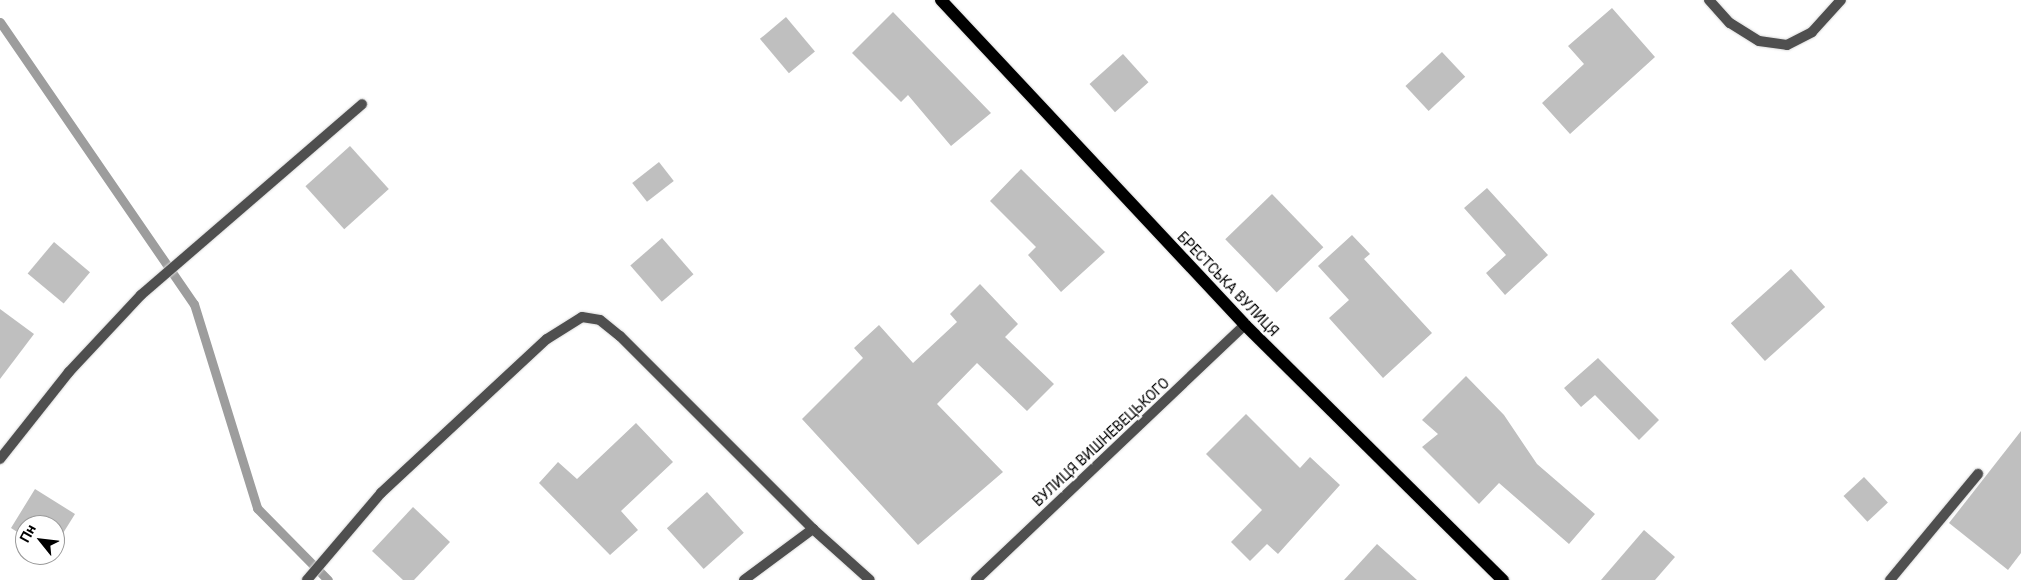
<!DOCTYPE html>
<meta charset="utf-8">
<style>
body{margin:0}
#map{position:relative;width:2021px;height:580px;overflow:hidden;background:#fff;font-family:Roboto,sans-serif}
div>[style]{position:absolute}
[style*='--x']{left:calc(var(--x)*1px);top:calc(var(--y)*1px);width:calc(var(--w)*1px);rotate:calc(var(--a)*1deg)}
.stream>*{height:9px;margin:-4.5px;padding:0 4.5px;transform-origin:4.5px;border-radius:4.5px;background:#9d9d9d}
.building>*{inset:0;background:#bfbfbf;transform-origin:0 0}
.roads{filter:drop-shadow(0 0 1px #dbdbdb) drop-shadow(0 0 1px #dbdbdb)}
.lane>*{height:10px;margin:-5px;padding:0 5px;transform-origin:5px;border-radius:5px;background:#4f4f4f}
.street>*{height:10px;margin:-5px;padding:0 5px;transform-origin:5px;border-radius:5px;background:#4f4f4f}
.primary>*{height:12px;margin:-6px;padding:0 6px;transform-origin:6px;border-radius:6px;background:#000}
span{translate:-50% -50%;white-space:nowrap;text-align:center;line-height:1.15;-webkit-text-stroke:4.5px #fff;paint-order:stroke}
.street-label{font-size:14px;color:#000}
.north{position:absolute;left:15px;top:515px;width:50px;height:50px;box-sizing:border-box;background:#fff;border:1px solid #999;border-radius:50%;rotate:299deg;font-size:14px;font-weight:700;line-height:20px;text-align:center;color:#000}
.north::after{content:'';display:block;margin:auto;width:18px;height:22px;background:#000;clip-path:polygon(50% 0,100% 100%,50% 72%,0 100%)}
</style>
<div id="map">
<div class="stream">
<i style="--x:0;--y:22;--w:342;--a:55.5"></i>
<i style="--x:194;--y:304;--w:214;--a:72.8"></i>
<i style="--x:257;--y:508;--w:101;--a:45.4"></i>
</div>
<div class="building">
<i style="clip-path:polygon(1612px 8px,1655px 57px,1570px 134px,1542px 103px,1584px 64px,1568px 46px)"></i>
<i style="clip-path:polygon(893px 12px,991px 113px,951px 146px,908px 95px,901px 102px,852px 53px)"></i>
<i style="left:786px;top:17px;width:45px;height:34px;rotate:50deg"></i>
<i style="left:1442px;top:52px;width:34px;height:50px;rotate:47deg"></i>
<i style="left:1123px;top:54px;width:38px;height:45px;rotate:48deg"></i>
<i style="left:350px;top:146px;width:58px;height:60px;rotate:48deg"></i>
<i style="left:659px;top:162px;width:24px;height:34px;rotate:52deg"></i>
<i style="clip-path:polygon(1021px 169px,1105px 252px,1061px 292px,1028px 255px,1036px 247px,990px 201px)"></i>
<i style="clip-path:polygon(1487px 188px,1548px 255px,1505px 295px,1486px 273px,1506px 255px,1464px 208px)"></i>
<i style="left:1272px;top:194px;width:74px;height:65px;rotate:46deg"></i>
<i style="clip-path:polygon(1352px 235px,1370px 254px,1364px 259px,1432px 333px,1383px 378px,1329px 318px,1349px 300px,1318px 266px)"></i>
<i style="left:662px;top:238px;width:48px;height:42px;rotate:49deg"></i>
<i style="left:54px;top:242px;width:47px;height:41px;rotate:40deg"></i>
<i style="left:1791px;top:269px;width:51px;height:81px;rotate:48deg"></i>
<i style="clip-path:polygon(980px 284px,1018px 324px,1005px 337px,1054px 384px,1027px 411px,977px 363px,937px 404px,1003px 472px,918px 545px,802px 419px,863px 358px,854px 348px,879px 325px,913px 363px,957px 322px,950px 314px)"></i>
<i style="clip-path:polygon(0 309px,34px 334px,0 379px)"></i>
<i style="clip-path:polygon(1598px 358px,1659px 420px,1639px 440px,1595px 395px,1581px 407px,1564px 388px)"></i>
<i style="clip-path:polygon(1466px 376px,1504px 415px,1537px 464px,1595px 514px,1569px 544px,1499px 483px,1479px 504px,1422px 447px,1438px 434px,1422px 420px)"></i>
<i style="clip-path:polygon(1246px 414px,1300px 468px,1310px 457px,1340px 485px,1278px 554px,1267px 544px,1250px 561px,1231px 542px,1262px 510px,1206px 454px)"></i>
<i style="clip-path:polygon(636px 423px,673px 462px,621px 511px,638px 530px,610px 555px,539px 483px,558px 462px,577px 479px)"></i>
<i style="clip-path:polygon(2021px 431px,2021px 553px,2008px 570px,1949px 523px)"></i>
<i style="left:1864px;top:477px;width:35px;height:28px;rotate:47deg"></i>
<i style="clip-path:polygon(35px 489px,75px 514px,55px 546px,55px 525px,25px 525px,25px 537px,11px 528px)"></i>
<i style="left:707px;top:492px;width:55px;height:54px;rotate:48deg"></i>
<i style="clip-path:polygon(413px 507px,450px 542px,414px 580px,403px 580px,372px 551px)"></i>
<i style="clip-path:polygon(1644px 530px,1675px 557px,1655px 580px,1601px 580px)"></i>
<i style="clip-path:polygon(1377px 544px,1417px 580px,1344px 580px)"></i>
</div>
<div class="roads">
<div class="lane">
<i style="--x:0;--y:459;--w:111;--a:-51.6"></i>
<i style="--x:69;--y:372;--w:105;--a:-46.9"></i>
<i style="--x:141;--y:295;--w:292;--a:-40.8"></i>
<i style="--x:307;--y:580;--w:114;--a:-49.6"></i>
<i style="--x:381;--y:493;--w:226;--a:-42.9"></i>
<i style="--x:547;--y:339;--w:41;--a:-32.2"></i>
<i style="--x:1890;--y:580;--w:138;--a:-50.3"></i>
</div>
<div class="street">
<i style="--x:1709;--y:0;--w:31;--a:48"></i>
<i style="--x:1730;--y:23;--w:34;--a:32"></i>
<i style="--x:1759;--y:41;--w:28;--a:8"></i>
<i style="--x:1787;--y:45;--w:28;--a:-27"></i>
<i style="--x:1812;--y:32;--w:43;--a:-47.8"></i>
<i style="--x:582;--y:317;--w:18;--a:9"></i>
<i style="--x:600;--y:320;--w:26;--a:39"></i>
<i style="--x:620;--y:336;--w:273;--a:45"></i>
<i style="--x:744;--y:580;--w:86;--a:-36.5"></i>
<i style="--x:813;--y:529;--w:76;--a:41.8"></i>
<i style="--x:976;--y:580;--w:371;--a:-43.5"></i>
</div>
<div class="primary">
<i style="--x:941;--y:0;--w:445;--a:46.9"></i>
<i style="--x:1245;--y:325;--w:363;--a:44.7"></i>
</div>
</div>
<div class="street-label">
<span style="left:1228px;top:284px;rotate:46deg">БРЕСТСЬКА ВУЛИЦЯ</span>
<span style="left:1101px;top:442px;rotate:-43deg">ВУЛИЦЯ ВИШНЕВЕЦЬКОГО</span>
</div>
<div class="north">Пн</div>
</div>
